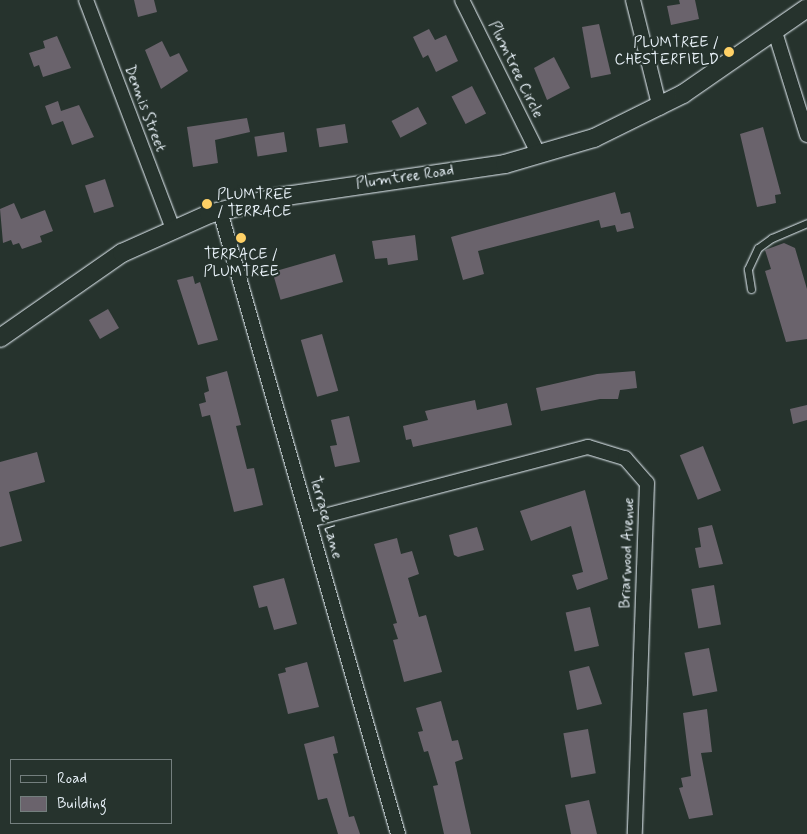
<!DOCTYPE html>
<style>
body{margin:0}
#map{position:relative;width:807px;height:834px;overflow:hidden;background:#26332d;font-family:Mynerve,sans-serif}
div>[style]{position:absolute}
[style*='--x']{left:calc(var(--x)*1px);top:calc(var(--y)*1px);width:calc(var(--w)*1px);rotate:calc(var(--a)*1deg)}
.building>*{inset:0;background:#6a636c;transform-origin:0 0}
.roads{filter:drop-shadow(0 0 1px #e8f1f8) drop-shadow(0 0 1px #e8f1f8)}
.service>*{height:7px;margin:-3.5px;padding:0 3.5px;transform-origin:3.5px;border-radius:3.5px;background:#26332d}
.minor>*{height:14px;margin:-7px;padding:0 7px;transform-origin:7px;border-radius:7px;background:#26332d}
.tertiary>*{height:18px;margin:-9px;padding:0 9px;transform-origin:9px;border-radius:9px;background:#26332d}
.dots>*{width:14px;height:14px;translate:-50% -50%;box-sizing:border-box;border:2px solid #26332d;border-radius:50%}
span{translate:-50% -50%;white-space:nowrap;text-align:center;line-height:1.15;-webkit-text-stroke:4px #26332d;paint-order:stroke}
.poi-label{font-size:15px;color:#e8f1f8}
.right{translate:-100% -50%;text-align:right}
.left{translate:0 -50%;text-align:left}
.street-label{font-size:15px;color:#e8f1f8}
.legend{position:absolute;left:10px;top:759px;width:162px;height:65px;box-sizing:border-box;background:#26332d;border:1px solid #747f7e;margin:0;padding:6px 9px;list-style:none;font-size:15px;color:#e8f1f8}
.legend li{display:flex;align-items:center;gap:10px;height:25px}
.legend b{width:25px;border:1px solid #747f7e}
</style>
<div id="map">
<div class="building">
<i style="clip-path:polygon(134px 0,154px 0,157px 12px,138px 17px)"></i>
<i style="clip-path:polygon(679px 0,695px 0,699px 19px,671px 25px,667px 6px,680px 4px)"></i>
<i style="clip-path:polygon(599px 24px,611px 74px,591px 78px,582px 27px)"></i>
<i style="clip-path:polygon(429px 29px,435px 40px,446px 35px,458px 61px,436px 72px,428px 55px,423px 58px,413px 37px)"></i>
<i style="clip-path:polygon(57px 36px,71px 68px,43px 77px,39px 65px,34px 67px,29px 53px,45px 48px,43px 41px)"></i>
<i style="clip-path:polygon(162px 41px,170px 57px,179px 53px,188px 71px,161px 89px,145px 50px)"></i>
<i style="clip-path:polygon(554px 57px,570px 88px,547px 100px,534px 68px)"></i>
<i style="left:472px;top:86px;width:31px;height:23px;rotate:63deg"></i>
<i style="clip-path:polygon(58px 101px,61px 111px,79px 105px,94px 137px,72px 145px,63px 121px,52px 125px,45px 106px)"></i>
<i style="left:418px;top:107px;width:19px;height:30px;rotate:62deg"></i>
<i style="clip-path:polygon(247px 118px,250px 132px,215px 140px,218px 163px,193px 167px,187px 127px)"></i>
<i style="left:345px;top:124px;width:19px;height:29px;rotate:81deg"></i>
<i style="clip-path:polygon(763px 127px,781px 194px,775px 195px,776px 203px,757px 207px,740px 134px)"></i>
<i style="left:284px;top:132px;width:20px;height:30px;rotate:81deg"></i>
<i style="left:105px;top:179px;width:29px;height:21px;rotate:72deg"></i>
<i style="clip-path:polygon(615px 192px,621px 214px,630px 212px,634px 228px,617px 232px,615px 225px,601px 228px,599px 220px,478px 251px,484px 274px,463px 280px,451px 237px)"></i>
<i style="clip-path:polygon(14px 203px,21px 219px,45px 210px,53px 231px,40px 236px,42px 242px,22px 249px,19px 243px,13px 245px,11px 240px,3px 243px,0 209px)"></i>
<i style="clip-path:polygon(415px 235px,418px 260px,388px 265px,387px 258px,375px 259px,372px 241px)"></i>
<i style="clip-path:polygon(784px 243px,795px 248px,807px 289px,807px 339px,786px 342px,765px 271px,771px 269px,765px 250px)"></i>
<i style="left:335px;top:254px;width:29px;height:65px;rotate:74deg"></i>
<i style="clip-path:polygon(193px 276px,195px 284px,200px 282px,218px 340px,198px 345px,177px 280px)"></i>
<i style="left:108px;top:309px;width:22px;height:22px;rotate:60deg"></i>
<i style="left:322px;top:334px;width:59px;height:22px;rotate:74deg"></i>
<i style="clip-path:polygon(227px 371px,241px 425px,236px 426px,247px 469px,254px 468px,263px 505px,234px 512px,210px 415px,202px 417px,199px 404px,206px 402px,204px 393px,209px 391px,206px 377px)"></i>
<i style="clip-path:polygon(635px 371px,637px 388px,620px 390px,618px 399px,600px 399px,541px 411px,536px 388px,597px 374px)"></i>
<i style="clip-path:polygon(475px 400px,477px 410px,507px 403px,512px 425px,413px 447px,411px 439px,406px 440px,403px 426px,428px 420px,425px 411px)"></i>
<i style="clip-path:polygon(807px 405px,807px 420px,793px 424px,790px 409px)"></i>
<i style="clip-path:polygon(349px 416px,360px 462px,335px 467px,330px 446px,337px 445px,331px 420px)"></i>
<i style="left:703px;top:446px;width:48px;height:25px;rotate:68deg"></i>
<i style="clip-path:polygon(37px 452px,45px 482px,9px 492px,22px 541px,0 547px,0 462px)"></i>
<i style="clip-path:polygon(585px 490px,608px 579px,577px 590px,572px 575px,583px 572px,571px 526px,531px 541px,520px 511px)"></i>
<i style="clip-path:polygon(712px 525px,723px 564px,699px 568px,695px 548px,701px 547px,698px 528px)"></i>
<i style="clip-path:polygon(477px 527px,484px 550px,458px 557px,454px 555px,449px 535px)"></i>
<i style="clip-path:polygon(397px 538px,401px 554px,412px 551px,419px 574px,408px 578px,419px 617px,426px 615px,442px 672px,404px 682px,393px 640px,398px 639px,393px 624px,397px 623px,374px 544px)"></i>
<i style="clip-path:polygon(284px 578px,297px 624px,274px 630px,267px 606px,259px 608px,253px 586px)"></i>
<i style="left:714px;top:585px;width:40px;height:23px;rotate:80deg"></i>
<i style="left:590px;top:607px;width:40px;height:25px;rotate:77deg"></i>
<i style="left:709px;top:648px;width:44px;height:25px;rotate:79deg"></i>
<i style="clip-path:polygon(307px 662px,319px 707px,288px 714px,278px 674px,286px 672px,285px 668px)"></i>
<i style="clip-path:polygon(589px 666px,602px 704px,577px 710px,569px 671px)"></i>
<i style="clip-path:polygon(441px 701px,452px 741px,458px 740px,463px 759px,455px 762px,471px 834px,444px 834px,433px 786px,438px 785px,428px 751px,424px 752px,418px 732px,423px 731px,416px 708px)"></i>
<i style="clip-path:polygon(707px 709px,712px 752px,701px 753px,713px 815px,689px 819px,679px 788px,683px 787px,681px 778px,691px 776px,683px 713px)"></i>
<i style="left:588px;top:729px;width:45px;height:25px;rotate:80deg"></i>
<i style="clip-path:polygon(334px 736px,338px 753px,333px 754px,349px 817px,354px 816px,360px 834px,338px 834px,327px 798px,318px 800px,304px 744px)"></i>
<i style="clip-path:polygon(589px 800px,597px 834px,571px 834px,565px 805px)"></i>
</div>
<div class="roads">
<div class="service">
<i style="--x:751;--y:289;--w:20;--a:-99"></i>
<i style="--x:748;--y:269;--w:23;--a:-65"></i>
<i style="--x:758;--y:248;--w:17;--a:-36"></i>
<i style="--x:772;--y:238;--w:38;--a:-23"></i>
</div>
<div class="minor">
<i style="--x:86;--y:0;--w:245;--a:69.2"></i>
<i style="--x:462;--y:0;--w:173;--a:63.6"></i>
<i style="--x:633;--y:0;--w:111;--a:76"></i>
<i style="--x:775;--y:32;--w:108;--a:72.7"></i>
<i style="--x:220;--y:211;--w:648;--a:74.05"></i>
<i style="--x:309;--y:520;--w:288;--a:-14.7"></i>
<i style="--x:588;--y:447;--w:39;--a:17"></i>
<i style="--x:625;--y:458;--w:33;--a:49"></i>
<i style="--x:647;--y:483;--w:351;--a:92"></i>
</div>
<div class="tertiary">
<i style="--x:0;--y:338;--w:149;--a:-34.9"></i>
<i style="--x:122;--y:253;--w:95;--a:-24.1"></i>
<i style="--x:209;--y:214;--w:72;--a:-13.7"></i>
<i style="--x:279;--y:197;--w:228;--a:-8.3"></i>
<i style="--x:505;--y:164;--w:93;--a:-16.3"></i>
<i style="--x:594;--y:138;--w:99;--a:-26.3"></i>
<i style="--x:683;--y:94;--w:151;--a:-34.7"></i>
</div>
</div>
<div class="dots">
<i style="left:729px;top:52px;background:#ffd166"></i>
<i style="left:207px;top:204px;background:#ffd166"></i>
<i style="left:241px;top:238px;background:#ffd166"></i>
</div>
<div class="poi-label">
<span class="right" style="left:719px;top:52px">PLUMTREE /<br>CHESTERFIELD</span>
<span class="left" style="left:217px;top:204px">PLUMTREE<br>/ TERRACE</span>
<span style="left:241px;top:264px">TERRACE /<br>PLUMTREE</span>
</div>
<div class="street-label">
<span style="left:515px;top:70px;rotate:64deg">Plumtree Circle</span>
<span style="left:144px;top:109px;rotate:69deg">Dennis Street</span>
<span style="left:405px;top:178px;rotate:-8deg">Plumtree Road</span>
<span style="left:325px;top:518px;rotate:74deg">Terrace Lane</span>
<span style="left:628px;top:553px;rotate:-88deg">Briarwood Avenue</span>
</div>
<ul class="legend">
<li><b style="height:6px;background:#26332d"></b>Road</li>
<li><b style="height:14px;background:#6a636c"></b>Building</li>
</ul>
</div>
